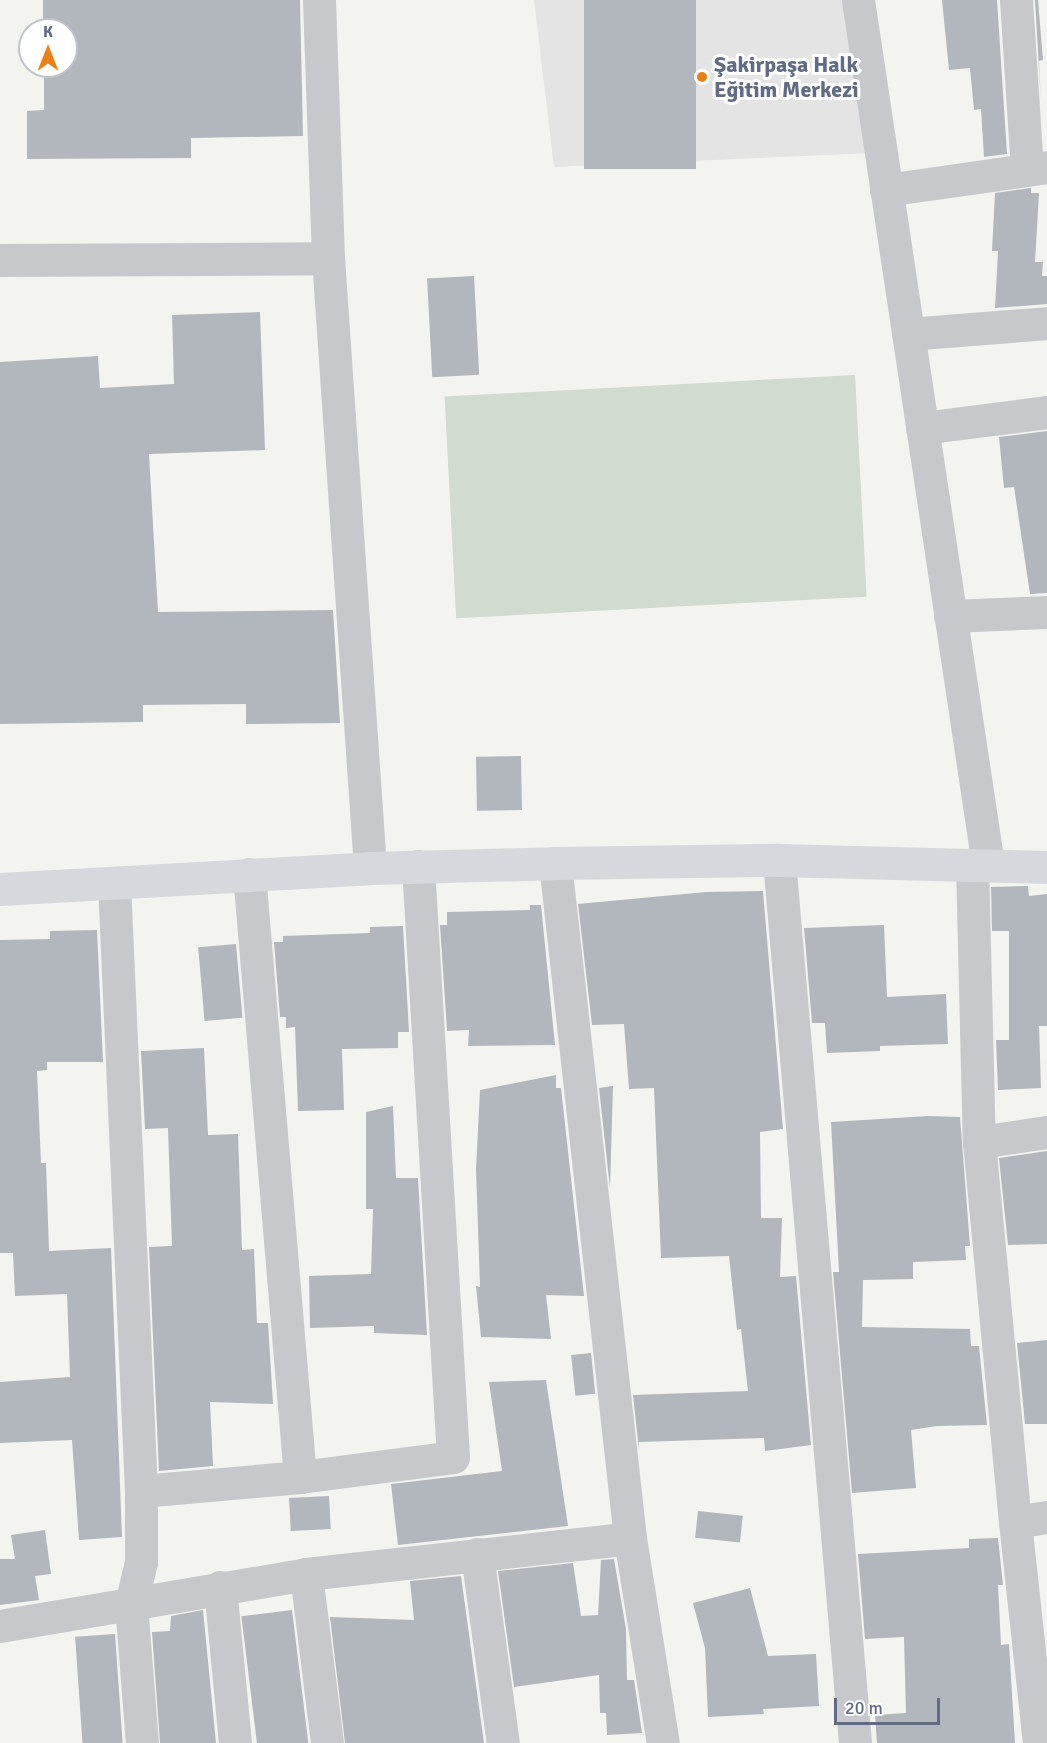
<!DOCTYPE html>
<meta charset="utf-8">
<style>
body{margin:0}
#map{position:relative;width:1047px;height:1743px;overflow:hidden;background:#f3f4ef;font-family:Signika,sans-serif}
div>[style]{position:absolute}
[style*='--x']{left:calc(var(--x)*1px);top:calc(var(--y)*1px);width:calc(var(--w)*1px);rotate:calc(var(--a)*1deg)}
.built>*{inset:0;background:#e3e4e3}
.green>*{inset:0;background:#d2dbd0;transform-origin:0 0}
.building>*{inset:0;background:#b2b6bd;transform-origin:0 0}
.street>*{height:33px;margin:-16.5px;padding:0 16.5px;transform-origin:16.5px;border-radius:16.5px;background:#c6c8cc}
.secondary>*{height:33px;margin:-16.5px;padding:0 16.5px;transform-origin:16.5px;border-radius:16.5px;background:#d6d8de}
.dots>*{width:16px;height:16px;translate:-50% -50%;box-sizing:border-box;border:3px solid #fff;border-radius:50%}
span{translate:-50% -50%;white-space:nowrap;text-align:center;line-height:1.15;-webkit-text-stroke:6px #fff;paint-order:stroke}
.poi-label{font-size:22px;color:#616b82;font-weight:700}
.left{translate:0 -50%;text-align:left}
.north{position:absolute;left:18px;top:18px;width:60px;height:60px;box-sizing:border-box;background:#fff;border:2px solid #c0c4cd;border-radius:50%;rotate:0deg;font-size:16px;font-weight:700;line-height:24px;text-align:center;color:#616b82}
.north::after{content:'';display:block;margin:auto;width:21px;height:27px;background:#ec8017;clip-path:polygon(50% 0,100% 100%,50% 72%,0 100%)}
.scale{position:absolute;left:834px;top:1698px;width:106px;height:27px;box-sizing:border-box;border:3px solid #616b82;border-top:0;padding-left:8px;font-size:18px;line-height:21px;white-space:nowrap;color:#616b82;-webkit-text-stroke:4px #fff;paint-order:stroke}
</style>
<div id="map">
<div class="built">
<i style="clip-path:polygon(534px 0,854px 0,871px 153px,554px 167px)"></i>
</div>
<div class="green">
<i style="left:855px;top:375px;width:222px;height:411px;rotate:87deg"></i>
</div>
<div class="building">
<i style="clip-path:polygon(43px 0,300px 0,303px 136px,191px 138px,191px 158px,27px 159px,27px 111px,44px 110px,44px 66px,66px 66px,66px 30px,43px 30px)"></i>
<i style="left:584px;top:0;width:112px;height:169px"></i>
<i style="clip-path:polygon(942px 0,997px 0,1007px 154px,984px 157px,981px 109px,974px 110px,970px 68px,949px 70px)"></i>
<i style="clip-path:polygon(1035px 0,1038px 0,1043px 60px,1039px 61px,1041px 103px)"></i>
<i style="clip-path:polygon(1031px 188px,1031px 193px,1039px 193px,1035px 262px,1043px 262px,1042px 276px,1047px 276px,1047px 304px,995px 308px,998px 251px,992px 251px,995px 193px)"></i>
<i style="left:474px;top:276px;width:99px;height:47px;rotate:87deg"></i>
<i style="clip-path:polygon(260px 312px,265px 450px,149px 454px,158px 612px,333px 610px,340px 723px,246px 724px,246px 704px,143px 705px,143px 722px,0 724px,0 362px,98px 356px,100px 388px,174px 384px,172px 315px)"></i>
<i style="clip-path:polygon(1047px 431px,1047px 593px,1030px 594px,1014px 487px,1004px 488px,999px 437px)"></i>
<i style="left:521px;top:756px;width:54px;height:45px;rotate:89deg"></i>
<i style="clip-path:polygon(1028px 886px,1029px 896px,1047px 894px,1047px 1026px,1039px 1026px,1041px 1088px,998px 1090px,996px 1040px,1009px 1040px,1009px 931px,992px 931px,991px 887px)"></i>
<i style="clip-path:polygon(763px 891px,783px 1129px,760px 1132px,761px 1218px,782px 1218px,780px 1277px,796px 1276px,811px 1445px,765px 1451px,764px 1438px,639px 1442px,639px 1450px,633px 1395px,748px 1391px,741px 1329px,737px 1330px,729px 1256px,661px 1258px,654px 1088px,629px 1089px,624px 1024px,592px 1025px,578px 904px,706px 892px)"></i>
<i style="clip-path:polygon(530px 905px,541px 905px,555px 1045px,468px 1046px,469px 1030px,447px 1031px,440px 925px,447px 925px,447px 912px,530px 910px)"></i>
<i style="clip-path:polygon(884px 925px,887px 997px,946px 994px,948px 1044px,880px 1046px,880px 1051px,827px 1053px,825px 1023px,812px 1023px,804px 928px)"></i>
<i style="clip-path:polygon(403px 926px,409px 1032px,398px 1032px,398px 1048px,342px 1049px,344px 1110px,298px 1111px,295px 1027px,286px 1028px,286px 1017px,280px 1017px,274px 942px,283px 942px,283px 936px,370px 933px,370px 927px)"></i>
<i style="clip-path:polygon(97px 930px,103px 1062px,47px 1062px,47px 1070px,37px 1071px,41px 1163px,46px 1163px,49px 1251px,111px 1248px,122px 1537px,79px 1540px,72px 1440px,0 1443px,0 1382px,70px 1377px,67px 1294px,15px 1296px,13px 1253px,0 1253px,0 940px,50px 939px,50px 931px)"></i>
<i style="left:236px;top:944px;width:74px;height:38px;rotate:85deg"></i>
<i style="clip-path:polygon(204px 1048px,208px 1135px,238px 1134px,242px 1250px,254px 1249px,257px 1323px,268px 1323px,273px 1404px,210px 1402px,213px 1466px,159px 1471px,149px 1247px,172px 1246px,168px 1128px,145px 1129px,141px 1051px)"></i>
<i style="clip-path:polygon(556px 1075px,556px 1088px,561px 1088px,584px 1296px,546px 1295px,551px 1339px,481px 1337px,476px 1286px,480px 1287px,476px 1169px,480px 1090px)"></i>
<i style="clip-path:polygon(613px 1086px,610px 1188px,599px 1088px)"></i>
<i style="clip-path:polygon(393px 1106px,396px 1178px,418px 1178px,427px 1335px,374px 1333px,374px 1326px,310px 1328px,309px 1276px,371px 1274px,373px 1209px,366px 1209px,366px 1112px)"></i>
<i style="clip-path:polygon(928px 1116px,960px 1117px,970px 1246px,965px 1246px,966px 1260px,913px 1262px,913px 1279px,863px 1280px,862px 1327px,970px 1329px,971px 1346px,979px 1346px,987px 1425px,937px 1426px,911px 1430px,916px 1488px,852px 1493px,833px 1272px,839px 1272px,831px 1122px)"></i>
<i style="clip-path:polygon(1047px 1151px,1047px 1244px,1008px 1245px,999px 1158px)"></i>
<i style="clip-path:polygon(1047px 1340px,1047px 1424px,1025px 1424px,1017px 1343px)"></i>
<i style="left:591px;top:1353px;width:41px;height:20px;rotate:84deg"></i>
<i style="clip-path:polygon(546px 1380px,568px 1526px,398px 1545px,391px 1484px,502px 1471px,489px 1382px)"></i>
<i style="left:329px;top:1496px;width:33px;height:40px;rotate:87deg"></i>
<i style="left:698px;top:1511px;width:45px;height:27px;rotate:6deg"></i>
<i style="clip-path:polygon(45px 1530px,51px 1574px,35px 1576px,39px 1600px,0 1605px,0 1559px,15px 1559px,11px 1535px)"></i>
<i style="clip-path:polygon(998px 1538px,1003px 1585px,998px 1585px,1001px 1645px,1009px 1644px,1015px 1743px,877px 1743px,875px 1715px,906px 1713px,904px 1637px,865px 1639px,858px 1554px,969px 1548px,969px 1539px)"></i>
<i style="clip-path:polygon(614px 1559px,626px 1629px,627px 1680px,634px 1680px,642px 1733px,607px 1735px,606px 1713px,600px 1713px,599px 1675px,514px 1687px,498px 1571px,573px 1563px,581px 1616px,598px 1615px,601px 1560px)"></i>
<i style="clip-path:polygon(461px 1576px,484px 1743px,345px 1743px,330px 1617px,414px 1620px,410px 1581px)"></i>
<i style="clip-path:polygon(750px 1588px,768px 1656px,816px 1654px,819px 1706px,763px 1709px,764px 1714px,708px 1717px,705px 1648px,693px 1603px)"></i>
<i style="clip-path:polygon(203px 1610px,216px 1743px,160px 1743px,152px 1632px,170px 1631px,171px 1616px)"></i>
<i style="left:292px;top:1610px;width:134px;height:51px;rotate:83deg"></i>
<i style="left:115px;top:1634px;width:109px;height:40px;rotate:86deg"></i>
</div>
<div class="street">
<i style="--x:319;--y:0;--w:258;--a:88"></i>
<i style="--x:328;--y:258;--w:611;--a:86.06"></i>
<i style="--x:858;--y:0;--w:875;--a:81.45"></i>
<i style="--x:1016;--y:0;--w:170;--a:86.3"></i>
<i style="--x:886;--y:190;--w:163;--a:-8.1"></i>
<i style="--x:0;--y:260;--w:328;--a:-0.3"></i>
<i style="--x:908;--y:334;--w:139;--a:-4.5"></i>
<i style="--x:922;--y:428;--w:126;--a:-7.3"></i>
<i style="--x:950;--y:616;--w:97;--a:-2.4"></i>
<i style="--x:779;--y:860;--w:886;--a:85.08"></i>
<i style="--x:555;--y:863;--w:679;--a:83.66"></i>
<i style="--x:630;--y:1538;--w:208;--a:80.9"></i>
<i style="--x:972;--y:864;--w:278;--a:88.6"></i>
<i style="--x:979;--y:1142;--w:382;--a:84.6"></i>
<i style="--x:1015;--y:1522;--w:222;--a:83.8"></i>
<i style="--x:114;--y:883;--w:609;--a:87.46"></i>
<i style="--x:141;--y:1491;--w:160;--a:-5"></i>
<i style="--x:300;--y:1477;--w:605;--a:-94.83"></i>
<i style="--x:979;--y:1142;--w:69;--a:-8.4"></i>
<i style="--x:300;--y:1477;--w:154;--a:-7.4"></i>
<i style="--x:453;--y:1457;--w:592;--a:-93.39"></i>
<i style="--x:141;--y:1491;--w:71;--a:90"></i>
<i style="--x:141;--y:1562;--w:43;--a:103.4"></i>
<i style="--x:131;--y:1604;--w:139;--a:85.5"></i>
<i style="--x:1015;--y:1522;--w:32;--a:-9"></i>
<i style="--x:477;--y:1554;--w:191;--a:82.2"></i>
<i style="--x:306;--y:1574;--w:170;--a:82.9"></i>
<i style="--x:220;--y:1587;--w:157;--a:84.5"></i>
<i style="--x:0;--y:1626;--w:310;--a:-9.6"></i>
<i style="--x:306;--y:1574;--w:326;--a:-6.3"></i>
</div>
<div class="secondary">
<i style="--x:0;--y:889;--w:371;--a:-3.2"></i>
<i style="--x:370;--y:868;--w:185;--a:-1.5"></i>
<i style="--x:555;--y:863;--w:224;--a:-0.8"></i>
<i style="--x:779;--y:860;--w:268;--a:1.5"></i>
</div>
<div class="dots">
<i style="left:702px;top:77px;background:#ec8017"></i>
</div>
<div class="poi-label">
<span class="left" style="left:714px;top:77px">Şakirpaşa Halk<br>Eğitim Merkezi</span>
</div>
<div class="north">K</div>
<div class="scale">20 m</div>
</div>
